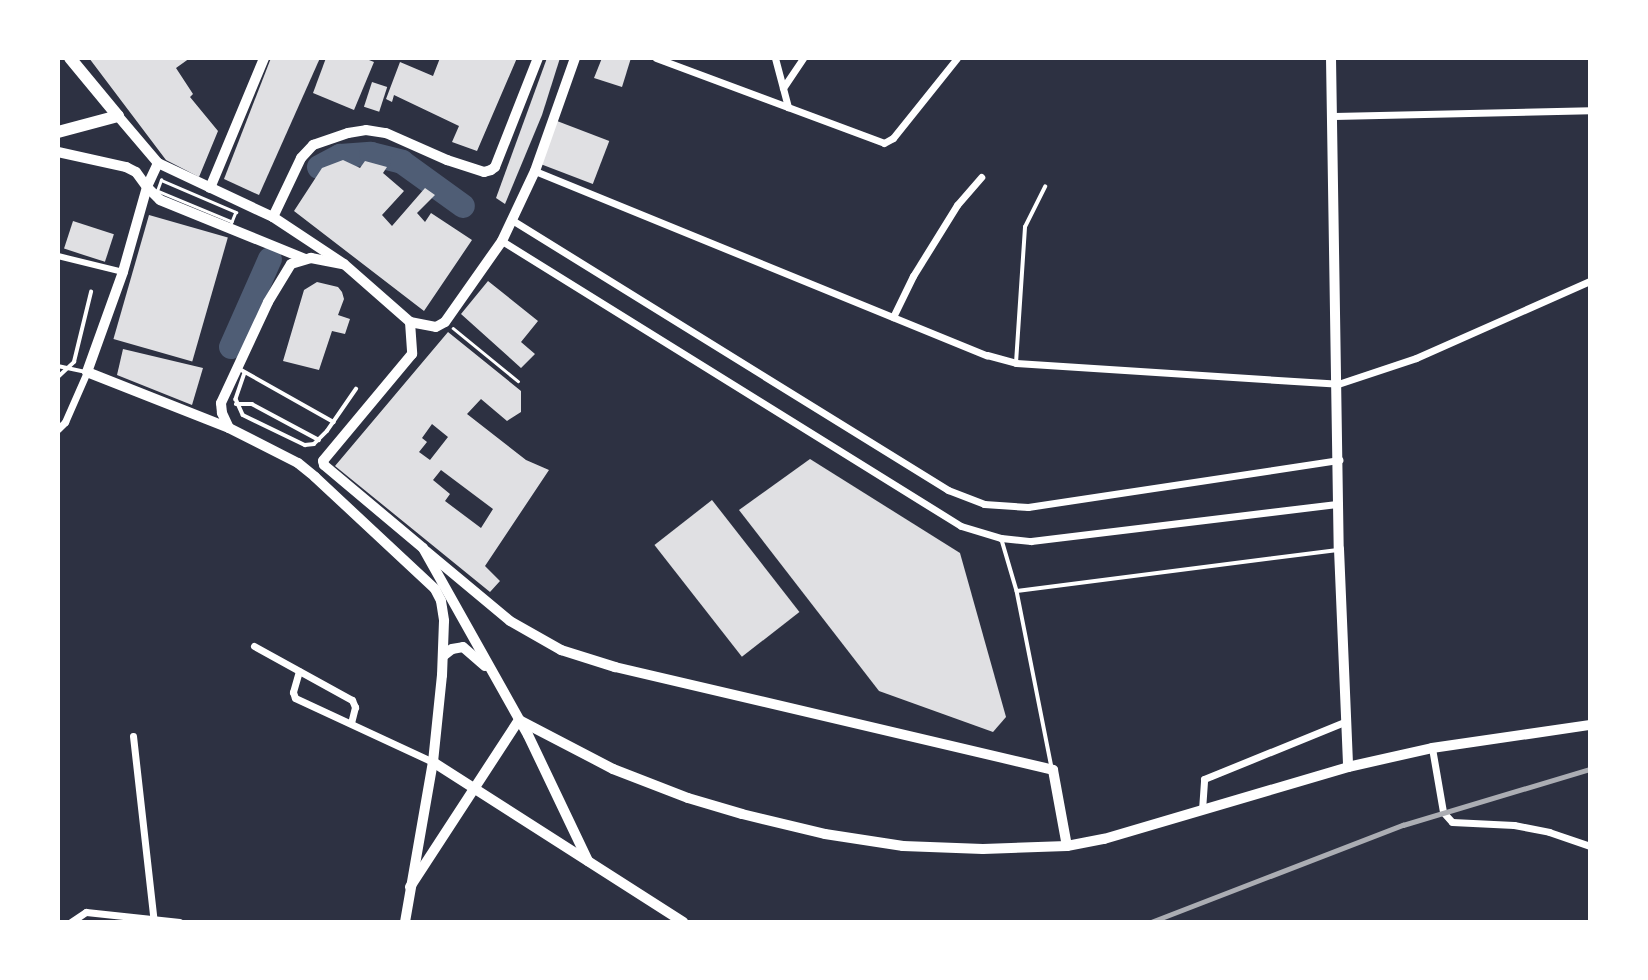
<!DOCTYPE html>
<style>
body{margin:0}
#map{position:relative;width:1648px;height:980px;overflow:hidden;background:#2d3142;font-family:Poppins,sans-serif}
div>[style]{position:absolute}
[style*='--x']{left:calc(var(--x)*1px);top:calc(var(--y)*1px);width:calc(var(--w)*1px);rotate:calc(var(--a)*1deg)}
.river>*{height:24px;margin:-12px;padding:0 12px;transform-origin:12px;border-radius:12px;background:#4f5d75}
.building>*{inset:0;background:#e0e0e3;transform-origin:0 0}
.path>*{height:2.5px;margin:-1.25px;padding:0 1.25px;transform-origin:1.25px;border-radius:1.25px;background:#fff}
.service>*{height:3.5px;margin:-1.75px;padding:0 1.75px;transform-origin:1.75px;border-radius:1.75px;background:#fff}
.pedestrian>*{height:6px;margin:-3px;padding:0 3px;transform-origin:3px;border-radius:3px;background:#fff}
.minor>*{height:7px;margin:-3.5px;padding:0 3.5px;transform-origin:3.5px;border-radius:3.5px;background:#fff}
.tertiary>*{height:10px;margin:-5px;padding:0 5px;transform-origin:5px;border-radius:5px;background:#fff}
.secondary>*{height:10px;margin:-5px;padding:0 5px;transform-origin:5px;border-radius:5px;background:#fff}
.primary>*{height:12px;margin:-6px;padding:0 6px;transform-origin:6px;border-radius:6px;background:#fff}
.rail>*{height:4.5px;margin:-2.25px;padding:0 2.25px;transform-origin:2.25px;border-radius:2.25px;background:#abadb3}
span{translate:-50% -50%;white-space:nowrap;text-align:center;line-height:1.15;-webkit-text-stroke:5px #fff;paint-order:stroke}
.frame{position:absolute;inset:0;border:60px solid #fff;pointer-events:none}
</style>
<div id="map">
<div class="river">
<i style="--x:319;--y:167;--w:24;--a:-28"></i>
<i style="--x:340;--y:156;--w:31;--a:-4"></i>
<i style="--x:371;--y:154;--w:32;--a:14"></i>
<i style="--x:402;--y:162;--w:75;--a:35.8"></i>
<i style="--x:231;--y:347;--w:96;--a:-66.1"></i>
</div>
<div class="building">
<i style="clip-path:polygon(89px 58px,190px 58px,176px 68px,193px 94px,190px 97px,218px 131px,199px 177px,166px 160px)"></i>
<i style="clip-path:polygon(271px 58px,320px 58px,259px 195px,224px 179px)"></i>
<i style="clip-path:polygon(326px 58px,364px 58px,374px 62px,354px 110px,313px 93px)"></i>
<i style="clip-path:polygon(440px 58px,517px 58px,477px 151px,452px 142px,459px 126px,394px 95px,392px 102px,386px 99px,400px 62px,433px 76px)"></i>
<i style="clip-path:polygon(547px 58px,560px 58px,542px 115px,505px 204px,496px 198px)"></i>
<i style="clip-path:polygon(602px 58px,631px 58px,622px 87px,594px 78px)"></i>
<i style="left:372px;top:82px;width:16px;height:26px;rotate:18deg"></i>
<i style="left:557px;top:121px;width:56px;height:46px;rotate:21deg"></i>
<i style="clip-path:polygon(343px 160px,360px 168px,365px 161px,387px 167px,383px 173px,404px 191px,382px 215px,392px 226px,425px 188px,435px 195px,417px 213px,425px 222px,431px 213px,472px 240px,424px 311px,294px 211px,322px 168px)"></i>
<i style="left:149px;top:215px;width:82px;height:129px;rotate:16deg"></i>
<i style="left:73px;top:221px;width:43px;height:29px;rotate:18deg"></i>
<i style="clip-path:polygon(488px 281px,538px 321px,521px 342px,535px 354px,521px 368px,461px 314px)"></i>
<i style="clip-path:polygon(317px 282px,338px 287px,342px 292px,344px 299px,338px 315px,350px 319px,345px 334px,332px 331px,319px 370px,283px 361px,304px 290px)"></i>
<i style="clip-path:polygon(evenodd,448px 332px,521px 391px,521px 412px,507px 421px,481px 399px,467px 414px,526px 460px,549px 470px,485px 566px,500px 581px,490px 592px,335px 466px,448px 332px,432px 424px,448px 437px,430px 460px,419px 452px,427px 442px,422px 438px,432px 424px,448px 332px,441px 470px,493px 509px,481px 528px,445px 501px,450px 494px,433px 480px,441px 470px)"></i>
<i style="clip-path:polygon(123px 349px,203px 368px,192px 405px,117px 375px)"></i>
<i style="clip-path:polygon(810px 459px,960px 553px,1006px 717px,993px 732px,879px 691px,739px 510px)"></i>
<i style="left:712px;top:500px;width:142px;height:73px;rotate:52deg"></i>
</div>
<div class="path">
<i style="--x:161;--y:180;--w:82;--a:23.1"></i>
<i style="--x:236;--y:212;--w:11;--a:112"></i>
<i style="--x:232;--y:222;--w:81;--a:-157.5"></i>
<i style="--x:157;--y:191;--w:12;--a:-70"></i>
<i style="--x:453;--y:328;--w:84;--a:39.2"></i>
</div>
<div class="service">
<i style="--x:1016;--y:363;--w:136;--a:-86.2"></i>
<i style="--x:1025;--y:227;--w:45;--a:-63.4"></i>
<i style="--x:58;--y:366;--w:30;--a:12"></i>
<i style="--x:238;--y:368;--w:110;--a:29.4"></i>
<i style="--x:245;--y:373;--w:28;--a:109"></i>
<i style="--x:236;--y:399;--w:17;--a:66"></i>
<i style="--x:243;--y:415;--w:69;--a:25.8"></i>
<i style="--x:305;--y:445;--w:9;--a:-6"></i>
<i style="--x:314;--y:444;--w:18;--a:-45"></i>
<i style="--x:327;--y:431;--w:51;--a:-55.4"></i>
<i style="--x:58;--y:377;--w:22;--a:-43"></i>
<i style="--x:74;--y:362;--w:72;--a:-76.3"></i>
<i style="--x:236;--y:404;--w:16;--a:0"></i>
<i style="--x:252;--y:404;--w:76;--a:28.2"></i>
<i style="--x:1002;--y:540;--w:53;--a:73.6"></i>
<i style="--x:1017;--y:591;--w:180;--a:78.8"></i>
<i style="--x:1017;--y:591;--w:323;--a:-7.3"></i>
</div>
<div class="pedestrian">
<i style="--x:58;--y:256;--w:67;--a:13.8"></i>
</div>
<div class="minor">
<i style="--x:656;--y:58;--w:243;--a:20.4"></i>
<i style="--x:884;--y:143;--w:10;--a:-29"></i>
<i style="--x:893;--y:138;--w:102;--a:-51.3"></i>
<i style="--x:775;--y:58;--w:51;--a:75.1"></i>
<i style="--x:783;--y:88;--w:36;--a:-56"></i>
<i style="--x:1334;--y:116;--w:256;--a:-1.3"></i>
<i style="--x:535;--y:171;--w:488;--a:22.2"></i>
<i style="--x:987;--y:355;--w:30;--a:15"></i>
<i style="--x:1016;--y:363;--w:323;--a:3.7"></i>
<i style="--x:1338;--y:384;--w:82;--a:-18.4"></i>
<i style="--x:1416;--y:358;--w:190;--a:-23.9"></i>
<i style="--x:512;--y:220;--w:513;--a:31.77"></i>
<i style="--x:948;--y:490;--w:39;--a:21"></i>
<i style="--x:984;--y:504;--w:44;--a:3.9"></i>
<i style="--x:1028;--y:507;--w:315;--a:-8.6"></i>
<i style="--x:502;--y:241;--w:540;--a:31.84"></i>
<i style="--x:961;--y:526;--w:42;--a:16.7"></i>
<i style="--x:1001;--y:538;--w:30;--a:6"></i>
<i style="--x:1031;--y:541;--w:310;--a:-6.9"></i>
<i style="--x:893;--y:317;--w:46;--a:-64"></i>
<i style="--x:913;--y:276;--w:84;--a:-58.2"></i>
<i style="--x:957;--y:205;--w:37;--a:-49"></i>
<i style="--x:58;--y:429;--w:10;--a:-45"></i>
<i style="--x:65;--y:422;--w:55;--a:-66.3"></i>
<i style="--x:254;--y:646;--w:112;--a:28.9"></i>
<i style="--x:352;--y:700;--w:8;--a:67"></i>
<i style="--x:355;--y:707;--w:16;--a:104"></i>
<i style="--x:299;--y:671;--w:22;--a:106"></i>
<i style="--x:293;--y:692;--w:6;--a:72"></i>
<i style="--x:295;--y:698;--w:152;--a:24.9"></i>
<i style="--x:133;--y:736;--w:187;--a:83.6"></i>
<i style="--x:1432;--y:748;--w:65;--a:80.2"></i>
<i style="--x:1443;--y:812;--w:13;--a:48"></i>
<i style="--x:1452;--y:822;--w:62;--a:2.8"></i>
<i style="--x:1514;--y:825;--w:36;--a:11"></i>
<i style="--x:1549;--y:832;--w:43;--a:18.9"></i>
<i style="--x:1202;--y:810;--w:31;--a:-86"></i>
<i style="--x:1204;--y:779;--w:154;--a:-22.1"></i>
<i style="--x:71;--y:922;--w:18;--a:-34"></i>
<i style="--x:86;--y:912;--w:94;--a:6.1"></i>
</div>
<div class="tertiary">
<i style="--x:1331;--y:58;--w:491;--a:89.1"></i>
<i style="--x:1339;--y:549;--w:218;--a:87.6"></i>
<i style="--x:158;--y:163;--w:26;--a:115"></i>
<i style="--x:147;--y:187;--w:18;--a:45"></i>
<i style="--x:160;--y:200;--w:157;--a:22.1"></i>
<i style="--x:210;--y:188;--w:141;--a:-67.4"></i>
<i style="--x:273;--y:217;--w:65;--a:-64.6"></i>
<i style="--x:301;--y:158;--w:18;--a:-47"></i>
<i style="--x:313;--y:145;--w:37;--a:-19"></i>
<i style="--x:348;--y:133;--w:18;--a:-9"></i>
<i style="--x:366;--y:130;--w:20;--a:9"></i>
<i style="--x:386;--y:133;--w:67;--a:23.9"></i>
<i style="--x:447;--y:160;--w:39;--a:18"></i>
<i style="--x:484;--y:172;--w:7;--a:-16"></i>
<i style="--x:491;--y:170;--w:5;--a:-37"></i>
<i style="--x:495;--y:167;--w:117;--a:-68.5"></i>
<i style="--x:410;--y:322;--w:26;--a:11"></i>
<i style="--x:436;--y:327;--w:10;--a:-29"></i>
<i style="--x:445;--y:322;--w:99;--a:-54.9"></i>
<i style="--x:502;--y:241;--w:77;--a:-64.8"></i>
<i style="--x:535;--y:171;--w:120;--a:-70.5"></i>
<i style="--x:229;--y:428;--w:17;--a:-115"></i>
<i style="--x:222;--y:413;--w:10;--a:-96"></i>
<i style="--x:221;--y:403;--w:111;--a:-65"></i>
<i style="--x:268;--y:302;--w:44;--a:-58.8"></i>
<i style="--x:291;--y:264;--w:21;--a:-17"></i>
<i style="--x:311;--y:258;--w:33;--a:11"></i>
<i style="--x:426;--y:551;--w:109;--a:39.8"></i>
<i style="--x:510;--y:621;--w:59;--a:29.6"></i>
<i style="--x:561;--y:650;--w:57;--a:17.5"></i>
<i style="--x:615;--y:667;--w:450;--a:13.2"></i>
<i style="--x:1053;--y:770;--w:77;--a:79.6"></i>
<i style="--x:410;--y:887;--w:199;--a:-56.9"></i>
<i style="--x:519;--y:720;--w:106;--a:27.5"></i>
<i style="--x:613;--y:769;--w:80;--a:21.1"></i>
<i style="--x:688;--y:798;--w:56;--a:16.5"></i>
<i style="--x:742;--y:814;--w:85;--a:13.5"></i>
<i style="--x:825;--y:834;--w:79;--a:8.7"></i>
<i style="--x:903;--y:846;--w:80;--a:2.1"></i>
<i style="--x:983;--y:849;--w:84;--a:-2"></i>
<i style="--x:1067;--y:846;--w:38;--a:-11"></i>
<i style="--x:1104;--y:839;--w:254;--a:-16.4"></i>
<i style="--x:1348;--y:767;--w:86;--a:-12.7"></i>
<i style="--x:1432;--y:748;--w:160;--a:-8.3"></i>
<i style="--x:405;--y:922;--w:162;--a:-80.1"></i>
</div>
<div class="secondary">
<i style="--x:118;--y:116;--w:62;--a:49.6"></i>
<i style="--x:158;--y:163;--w:127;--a:25.2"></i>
<i style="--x:273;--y:217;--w:85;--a:33.5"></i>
<i style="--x:344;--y:264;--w:88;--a:41.3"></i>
<i style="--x:410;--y:322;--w:32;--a:86"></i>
<i style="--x:412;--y:354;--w:139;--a:129.8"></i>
<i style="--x:58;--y:152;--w:70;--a:12.4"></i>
<i style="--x:126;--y:167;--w:11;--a:27"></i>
<i style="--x:136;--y:172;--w:19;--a:54"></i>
<i style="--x:147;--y:187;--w:88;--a:105.8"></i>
<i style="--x:123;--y:272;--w:106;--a:109.8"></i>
<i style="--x:87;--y:372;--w:153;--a:21.5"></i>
<i style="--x:229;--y:428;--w:77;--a:26.9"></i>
<i style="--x:298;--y:463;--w:22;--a:39"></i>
<i style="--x:315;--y:477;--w:164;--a:43"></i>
<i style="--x:435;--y:589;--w:13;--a:63"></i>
<i style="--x:441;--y:601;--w:20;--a:81"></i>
<i style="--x:444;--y:621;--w:54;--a:92.1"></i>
<i style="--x:442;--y:675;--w:87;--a:95.9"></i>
<i style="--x:433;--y:762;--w:297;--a:32.6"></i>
<i style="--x:323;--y:461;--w:4;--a:76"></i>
<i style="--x:324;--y:465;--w:129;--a:40"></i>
<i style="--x:423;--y:548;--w:214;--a:60.7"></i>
<i style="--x:528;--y:735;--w:140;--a:64.5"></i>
<i style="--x:443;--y:656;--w:11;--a:-38"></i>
<i style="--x:452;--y:649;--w:11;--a:-10"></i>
<i style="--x:463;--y:647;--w:29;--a:41"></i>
</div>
<div class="primary">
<i style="--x:58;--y:132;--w:62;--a:-14.9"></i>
<i style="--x:118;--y:116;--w:75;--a:-129.6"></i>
</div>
<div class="rail">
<i style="--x:1151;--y:922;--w:270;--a:-21.1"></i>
<i style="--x:1403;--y:825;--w:195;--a:-16.7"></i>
</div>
<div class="frame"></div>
</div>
